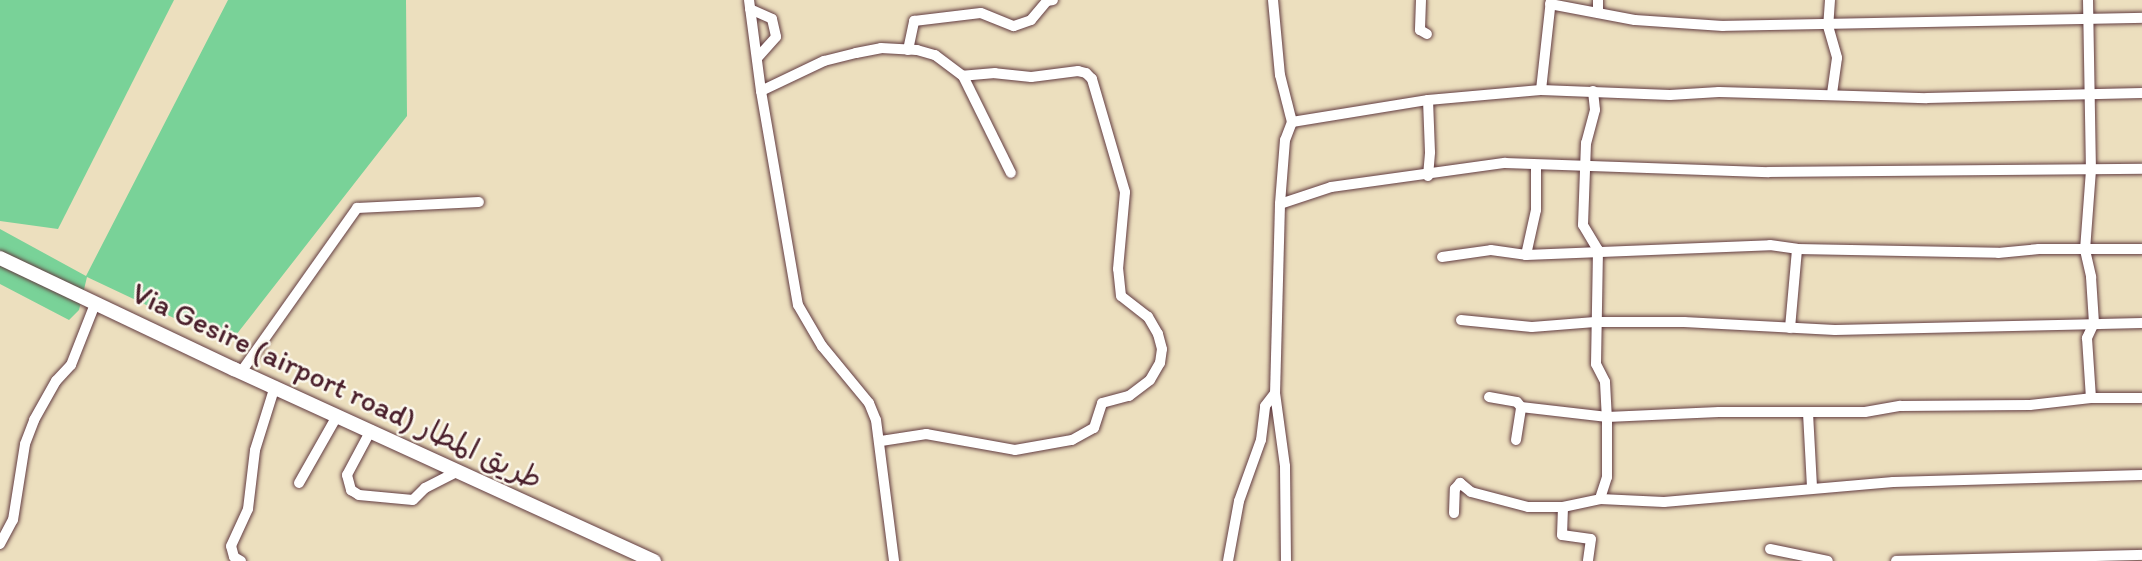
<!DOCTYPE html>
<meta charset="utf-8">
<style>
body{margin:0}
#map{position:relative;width:2142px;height:561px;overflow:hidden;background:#ecdfbe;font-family:Itim,"Playpen Sans Arabic",sans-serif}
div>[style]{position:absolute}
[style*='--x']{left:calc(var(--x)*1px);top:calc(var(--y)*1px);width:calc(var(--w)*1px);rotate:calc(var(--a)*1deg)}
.green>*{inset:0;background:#79d298}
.roads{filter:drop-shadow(0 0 2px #623c41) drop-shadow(0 0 2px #623c41)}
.street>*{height:10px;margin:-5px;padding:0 5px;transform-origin:5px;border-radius:5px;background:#fff}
.secondary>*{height:14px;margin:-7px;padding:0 7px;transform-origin:7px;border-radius:7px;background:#fff}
span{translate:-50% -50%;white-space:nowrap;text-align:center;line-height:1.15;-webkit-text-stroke:5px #fbf7ec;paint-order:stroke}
.street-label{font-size:30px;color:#4a1f2b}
</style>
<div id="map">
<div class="green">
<i style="clip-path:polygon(0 0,174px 0,58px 229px,0 221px)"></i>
<i style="clip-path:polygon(228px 0,406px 0,407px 116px,229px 344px,87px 277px,79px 310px,69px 320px,0 284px,0 229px,86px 276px)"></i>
</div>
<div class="roads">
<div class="street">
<i style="--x:749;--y:0;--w:92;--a:82.5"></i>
<i style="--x:761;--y:91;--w:217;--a:80.2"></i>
<i style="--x:798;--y:305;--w:48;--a:59.7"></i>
<i style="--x:822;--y:346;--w:74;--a:50.5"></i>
<i style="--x:869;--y:403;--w:18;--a:68"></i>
<i style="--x:876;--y:420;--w:142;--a:82.7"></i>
<i style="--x:1273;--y:0;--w:75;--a:84.7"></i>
<i style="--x:1280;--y:75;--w:49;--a:75.7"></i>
<i style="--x:1292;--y:122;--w:19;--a:111"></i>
<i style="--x:1285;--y:140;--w:64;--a:94.5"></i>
<i style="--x:1280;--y:204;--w:189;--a:91.5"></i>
<i style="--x:1275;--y:393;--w:74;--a:82.2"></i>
<i style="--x:1285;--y:466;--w:95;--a:89.4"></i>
<i style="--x:1421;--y:0;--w:30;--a:92"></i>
<i style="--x:1420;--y:30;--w:8;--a:30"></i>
<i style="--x:1830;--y:0;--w:26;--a:94"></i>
<i style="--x:1828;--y:26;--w:33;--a:74"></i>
<i style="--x:1837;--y:58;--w:36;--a:98"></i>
<i style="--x:2088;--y:0;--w:170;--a:89"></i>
<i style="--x:2091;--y:170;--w:80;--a:94.3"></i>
<i style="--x:2085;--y:250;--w:28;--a:77"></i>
<i style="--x:2091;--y:277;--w:46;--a:86.3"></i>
<i style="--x:2094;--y:323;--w:17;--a:115"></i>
<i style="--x:2087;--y:338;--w:60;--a:86.2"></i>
<i style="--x:1550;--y:4;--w:86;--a:10.7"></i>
<i style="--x:1635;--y:20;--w:88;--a:3.9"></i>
<i style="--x:1723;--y:26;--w:419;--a:-1.1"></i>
<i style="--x:750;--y:9;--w:24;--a:24"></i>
<i style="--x:772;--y:19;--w:18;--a:77"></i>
<i style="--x:776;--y:37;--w:27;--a:132"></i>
<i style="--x:1598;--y:12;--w:12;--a:-90"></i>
<i style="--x:908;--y:50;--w:30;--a:-78"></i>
<i style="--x:914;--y:21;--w:67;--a:-6.8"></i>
<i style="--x:981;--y:13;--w:35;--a:22"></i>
<i style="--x:1014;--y:26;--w:18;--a:-19"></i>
<i style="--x:1031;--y:20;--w:25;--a:-50"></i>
<i style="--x:1047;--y:1;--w:6;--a:-9"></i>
<i style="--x:1541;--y:90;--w:91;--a:-83.7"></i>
<i style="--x:761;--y:91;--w:70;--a:-25.5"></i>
<i style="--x:824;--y:61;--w:33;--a:-14"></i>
<i style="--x:856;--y:53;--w:25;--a:-11"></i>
<i style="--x:881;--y:48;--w:36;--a:3"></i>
<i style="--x:917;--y:50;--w:19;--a:16"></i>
<i style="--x:935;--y:55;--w:35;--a:37"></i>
<i style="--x:963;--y:76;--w:108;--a:63.7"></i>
<i style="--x:1593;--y:91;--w:19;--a:84"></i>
<i style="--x:1595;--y:110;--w:34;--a:105"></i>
<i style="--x:1586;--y:143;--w:82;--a:92.1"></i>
<i style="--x:1583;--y:225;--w:29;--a:59"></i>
<i style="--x:1598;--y:250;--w:114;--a:91"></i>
<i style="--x:1596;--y:364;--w:20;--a:63"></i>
<i style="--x:1605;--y:382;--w:35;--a:87"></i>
<i style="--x:1607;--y:417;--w:60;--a:90"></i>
<i style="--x:1607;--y:477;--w:23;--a:108"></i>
<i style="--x:1292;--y:122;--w:138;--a:-9.2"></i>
<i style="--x:1428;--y:100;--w:113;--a:-5.1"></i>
<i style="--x:1541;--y:90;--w:129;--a:2.2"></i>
<i style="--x:1670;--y:95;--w:49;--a:-3.5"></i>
<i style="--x:1719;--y:92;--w:208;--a:1.7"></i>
<i style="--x:1927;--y:98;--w:215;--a:-1.3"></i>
<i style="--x:1428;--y:176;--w:24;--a:-85"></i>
<i style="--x:1430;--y:152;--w:52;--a:-92.2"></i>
<i style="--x:1280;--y:204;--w:54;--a:-18.4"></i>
<i style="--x:1331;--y:187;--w:176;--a:-7.9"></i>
<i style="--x:1505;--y:163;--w:264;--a:2"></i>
<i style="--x:1769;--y:172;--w:373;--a:-0.5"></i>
<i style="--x:1526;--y:255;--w:46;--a:-77.5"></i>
<i style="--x:1536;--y:210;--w:45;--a:-90"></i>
<i style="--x:1442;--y:257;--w:49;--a:-8.1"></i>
<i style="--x:1491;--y:250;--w:35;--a:8"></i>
<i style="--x:1526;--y:255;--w:244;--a:-2.3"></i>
<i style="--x:1770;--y:245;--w:27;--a:8"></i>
<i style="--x:1797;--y:249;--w:201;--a:1.1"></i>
<i style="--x:1998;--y:253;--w:41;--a:-5.6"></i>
<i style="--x:2039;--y:249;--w:103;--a:0"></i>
<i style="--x:1461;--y:320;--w:71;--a:5.6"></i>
<i style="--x:1532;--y:327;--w:63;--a:-4.5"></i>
<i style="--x:1595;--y:322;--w:89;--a:0"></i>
<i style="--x:1684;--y:322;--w:151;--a:3"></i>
<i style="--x:1835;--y:330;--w:307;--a:-1.3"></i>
<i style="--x:1790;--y:328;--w:79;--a:-84.9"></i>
<i style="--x:241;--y:372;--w:201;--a:-54.7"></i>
<i style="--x:357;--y:208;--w:122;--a:-2.8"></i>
<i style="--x:1489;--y:397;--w:28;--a:10"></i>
<i style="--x:1517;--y:402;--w:6;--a:51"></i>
<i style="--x:1521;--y:407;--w:87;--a:6.6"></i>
<i style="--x:1607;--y:417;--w:112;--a:-2.6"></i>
<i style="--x:1719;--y:412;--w:146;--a:0"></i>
<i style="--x:1865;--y:412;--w:36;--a:-10"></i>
<i style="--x:1900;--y:406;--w:130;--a:-0.4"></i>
<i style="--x:2030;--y:405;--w:61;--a:-6.5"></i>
<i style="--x:2091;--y:398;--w:51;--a:0"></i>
<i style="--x:1808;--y:413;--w:75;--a:86.9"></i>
<i style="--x:371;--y:430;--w:51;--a:118.1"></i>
<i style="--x:347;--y:475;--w:16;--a:75"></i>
<i style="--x:351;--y:490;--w:9;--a:32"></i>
<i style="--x:359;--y:495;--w:54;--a:5.3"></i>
<i style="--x:413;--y:500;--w:17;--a:-45"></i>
<i style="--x:425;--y:488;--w:38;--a:-27"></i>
<i style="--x:1516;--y:440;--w:33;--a:-81"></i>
<i style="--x:881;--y:441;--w:46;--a:-8.8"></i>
<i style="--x:926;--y:434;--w:90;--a:10.2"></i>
<i style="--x:1015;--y:450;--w:58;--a:-10"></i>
<i style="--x:1072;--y:440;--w:25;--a:-29"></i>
<i style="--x:1094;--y:428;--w:26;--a:-72"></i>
<i style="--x:1102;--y:403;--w:28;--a:-15"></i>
<i style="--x:1129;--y:396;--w:26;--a:-37"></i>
<i style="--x:1150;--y:380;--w:20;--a:-60"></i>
<i style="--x:1160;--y:363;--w:14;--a:-82"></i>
<i style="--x:1162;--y:349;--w:16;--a:-105"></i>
<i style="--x:1158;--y:334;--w:20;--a:-120"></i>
<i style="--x:1148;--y:317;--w:34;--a:-142"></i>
<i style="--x:1121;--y:296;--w:27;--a:-96"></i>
<i style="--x:1118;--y:269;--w:77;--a:-84.8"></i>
<i style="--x:1125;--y:192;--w:118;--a:-106.3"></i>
<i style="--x:1092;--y:79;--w:8;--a:-135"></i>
<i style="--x:1086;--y:73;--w:8;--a:-166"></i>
<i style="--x:1078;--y:71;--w:47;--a:172.7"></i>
<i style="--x:1031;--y:77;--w:36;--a:-174"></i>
<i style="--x:995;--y:73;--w:32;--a:175"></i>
<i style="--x:299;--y:483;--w:77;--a:-60.4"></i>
<i style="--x:1563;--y:507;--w:28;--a:92"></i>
<i style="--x:1562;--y:535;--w:29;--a:8"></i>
<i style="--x:1591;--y:539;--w:22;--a:98"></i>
<i style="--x:1454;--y:513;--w:24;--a:-88"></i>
<i style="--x:1455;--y:489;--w:8;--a:-50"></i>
<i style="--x:1460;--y:483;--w:14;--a:39"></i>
<i style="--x:1471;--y:492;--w:59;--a:14.7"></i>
<i style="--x:1528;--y:507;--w:35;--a:0"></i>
<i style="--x:1563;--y:507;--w:38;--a:-12"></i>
<i style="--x:1600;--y:499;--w:64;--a:2.7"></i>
<i style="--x:1664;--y:502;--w:230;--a:-5"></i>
<i style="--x:1893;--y:482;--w:249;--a:-1.6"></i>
<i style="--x:0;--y:544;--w:27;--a:-62"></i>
<i style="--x:13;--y:520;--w:77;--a:-81"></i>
<i style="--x:25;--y:444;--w:26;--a:-69"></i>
<i style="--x:34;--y:420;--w:45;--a:-60.6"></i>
<i style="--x:56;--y:381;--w:22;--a:-47"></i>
<i style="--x:71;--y:365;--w:66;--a:-68.5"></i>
<i style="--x:1770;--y:549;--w:59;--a:11.7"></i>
<i style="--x:241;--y:561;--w:8;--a:-150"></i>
<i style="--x:234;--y:557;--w:11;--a:-105"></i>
<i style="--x:231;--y:546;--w:41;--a:-65.3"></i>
<i style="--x:248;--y:509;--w:59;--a:-83.2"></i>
<i style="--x:255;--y:450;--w:67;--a:-72.6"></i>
<i style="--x:1228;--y:561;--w:61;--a:-79.6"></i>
<i style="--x:1239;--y:501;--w:65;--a:-70.2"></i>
<i style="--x:1261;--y:440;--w:34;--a:-83"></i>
<i style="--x:1265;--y:406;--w:16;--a:-52"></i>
<i style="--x:1896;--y:561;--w:246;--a:-1.4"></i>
</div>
<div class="secondary">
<i style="--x:0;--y:258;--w:259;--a:25.4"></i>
<i style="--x:234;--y:369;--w:462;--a:24.6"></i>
</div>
</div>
<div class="street-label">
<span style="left:337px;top:386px;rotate:25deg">Via Gesire (airport road) طريق المطار</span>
</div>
</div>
